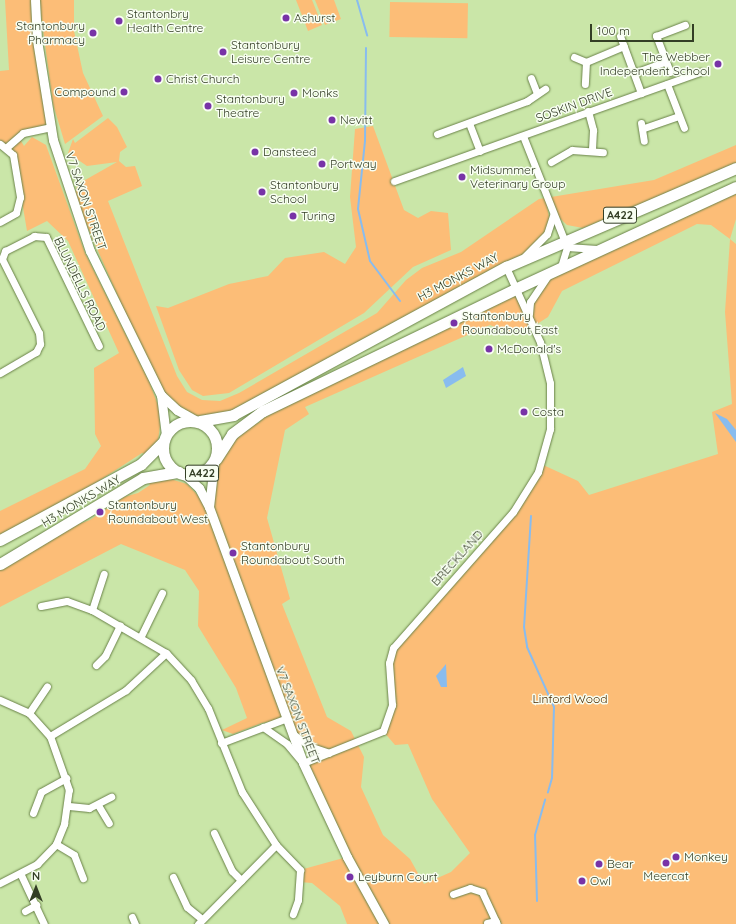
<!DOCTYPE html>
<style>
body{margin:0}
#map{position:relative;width:736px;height:924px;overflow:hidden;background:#cae6a8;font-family:Quicksand,sans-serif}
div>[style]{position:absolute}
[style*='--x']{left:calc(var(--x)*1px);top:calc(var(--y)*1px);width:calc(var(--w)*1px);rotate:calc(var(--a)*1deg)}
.green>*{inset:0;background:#fcbd77;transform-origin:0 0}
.water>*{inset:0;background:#88bcef}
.stream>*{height:2px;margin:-1px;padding:0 1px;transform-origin:1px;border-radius:1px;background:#88bcef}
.roads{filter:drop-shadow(0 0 1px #698248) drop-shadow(0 0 1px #698248)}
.minor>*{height:7px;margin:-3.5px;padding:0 3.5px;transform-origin:3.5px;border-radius:3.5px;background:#fff}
.tertiary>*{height:9px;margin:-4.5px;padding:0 4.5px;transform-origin:4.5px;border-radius:4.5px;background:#fff}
.primary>*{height:11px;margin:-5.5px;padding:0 5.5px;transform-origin:5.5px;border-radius:5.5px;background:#fff}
.primary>.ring{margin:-5.5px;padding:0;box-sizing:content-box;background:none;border:11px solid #fff;border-radius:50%}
.dots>*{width:11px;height:11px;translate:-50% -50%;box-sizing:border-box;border:2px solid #f8fef2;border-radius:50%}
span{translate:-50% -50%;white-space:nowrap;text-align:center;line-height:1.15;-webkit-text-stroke:3px #f8fef2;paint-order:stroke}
.shield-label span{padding:1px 3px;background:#f8fef2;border:1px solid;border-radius:3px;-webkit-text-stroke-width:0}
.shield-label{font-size:11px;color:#333e25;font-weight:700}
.poi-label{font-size:12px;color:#333e25}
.left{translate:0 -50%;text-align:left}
.right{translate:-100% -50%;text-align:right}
.street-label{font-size:12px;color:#333e25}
.park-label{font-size:12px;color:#4c2c00}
.north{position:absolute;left:16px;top:868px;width:40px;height:40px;-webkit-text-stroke:3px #f8fef2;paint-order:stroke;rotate:0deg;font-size:11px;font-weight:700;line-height:16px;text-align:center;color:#333e25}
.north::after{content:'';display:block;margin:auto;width:14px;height:18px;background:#333e25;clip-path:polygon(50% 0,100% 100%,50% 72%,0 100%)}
.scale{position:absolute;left:590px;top:24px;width:104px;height:18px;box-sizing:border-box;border:2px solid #333e25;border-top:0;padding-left:5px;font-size:12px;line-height:14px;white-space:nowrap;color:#333e25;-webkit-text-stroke:3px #f8fef2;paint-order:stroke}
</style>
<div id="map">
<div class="green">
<i style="clip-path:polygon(5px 0,35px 0,51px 127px,18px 136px,24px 146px,32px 137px,46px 145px,85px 253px,149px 381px,159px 408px,160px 426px,158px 441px,147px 455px,142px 453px,71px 499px,0 538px,0 511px,85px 469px,101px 446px,95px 434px,94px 368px,119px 353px,68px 241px,47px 221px,27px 231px,15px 160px,0 144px,0 71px,9px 70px)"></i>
<i style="clip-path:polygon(39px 0,74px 0,74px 31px,83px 73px,103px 116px,65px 144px,53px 104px)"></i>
<i style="clip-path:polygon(296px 0,312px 0,322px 25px,308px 31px)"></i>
<i style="clip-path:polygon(315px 0,334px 0,341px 19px,325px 25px)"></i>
<i style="left:390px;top:2px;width:78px;height:35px;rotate:1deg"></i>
<i style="clip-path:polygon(108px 118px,117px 127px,127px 147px,120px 152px,119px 161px,126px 167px,135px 166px,142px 186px,108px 201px,177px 376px,187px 392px,202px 400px,220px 401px,239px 393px,377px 313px,406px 280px,422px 268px,461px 252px,539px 199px,654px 180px,736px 145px,736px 168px,583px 228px,567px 225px,547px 206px,551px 227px,518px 261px,233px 415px,200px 421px,161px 395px,74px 196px,78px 184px,117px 162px,87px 166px,68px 153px,73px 139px,75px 143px)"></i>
<i style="clip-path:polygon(373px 126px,404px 210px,418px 218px,431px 211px,448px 213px,451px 250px,413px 267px,364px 313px,229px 393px,203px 396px,192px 390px,179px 370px,156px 306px,168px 308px,229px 284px,268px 276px,285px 258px,324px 252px,345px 264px,356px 247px,350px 197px,355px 129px)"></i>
<i style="clip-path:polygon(evenodd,736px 187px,736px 219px,730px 239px,736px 244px,736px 924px,347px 924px,340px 906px,312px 883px,300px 882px,300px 870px,347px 857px,303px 763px,328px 753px,301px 742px,285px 719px,262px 723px,233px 734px,222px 730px,247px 718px,236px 688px,198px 626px,199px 591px,185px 570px,121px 544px,0 607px,0 564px,56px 532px,90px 520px,124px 497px,138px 493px,150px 485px,148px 482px,167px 478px,187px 484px,208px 506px,214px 463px,243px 423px,259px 423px,263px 411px,517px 288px,528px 313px,530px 302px,552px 271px,736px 187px,697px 224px,711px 225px,730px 239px,725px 312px,732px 404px,712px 412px,718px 454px,589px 495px,578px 481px,541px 464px,513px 512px,393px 648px,389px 679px,392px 705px,383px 731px,395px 745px,408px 744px,432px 799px,470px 853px,451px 872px,424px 884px,410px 859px,383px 835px,361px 787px,364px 757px,351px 731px,327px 717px,282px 604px,290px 599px,267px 518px,285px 430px,309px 414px,305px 407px,490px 325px,506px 332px,534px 326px,548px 317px,562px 291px,697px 224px)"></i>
</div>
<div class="water">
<i style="clip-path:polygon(463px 367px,466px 376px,446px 388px,443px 380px)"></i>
<i style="clip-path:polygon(715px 413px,727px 419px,736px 430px,736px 442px)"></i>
<i style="clip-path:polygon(446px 664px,447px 687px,441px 687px,436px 676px)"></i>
</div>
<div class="stream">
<i style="--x:357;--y:0;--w:37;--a:74"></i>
<i style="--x:366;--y:48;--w:93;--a:90.6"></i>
<i style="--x:365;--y:141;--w:68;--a:95.9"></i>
<i style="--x:358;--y:209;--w:53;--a:77"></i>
<i style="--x:370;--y:261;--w:50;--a:53.1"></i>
<i style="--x:531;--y:516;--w:111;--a:93.6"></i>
<i style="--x:524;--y:627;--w:20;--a:81"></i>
<i style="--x:527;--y:647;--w:66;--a:65.8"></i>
<i style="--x:554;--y:707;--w:71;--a:91.6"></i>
<i style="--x:552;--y:778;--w:15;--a:106"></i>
<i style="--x:537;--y:901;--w:66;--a:-91.7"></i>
<i style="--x:535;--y:835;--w:37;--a:-74"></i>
</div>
<div class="roads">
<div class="minor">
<i style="--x:620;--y:36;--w:61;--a:69.8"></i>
<i style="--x:574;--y:57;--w:13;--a:23"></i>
<i style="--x:586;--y:62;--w:22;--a:93"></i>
<i style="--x:586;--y:62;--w:41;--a:-22.8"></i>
<i style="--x:670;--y:72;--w:39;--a:-111"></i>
<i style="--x:656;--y:36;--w:31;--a:-21"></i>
<i style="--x:634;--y:73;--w:33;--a:-20"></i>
<i style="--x:531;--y:78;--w:14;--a:69"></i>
<i style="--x:667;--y:84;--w:47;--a:68.9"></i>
<i style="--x:588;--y:111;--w:20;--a:75"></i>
<i style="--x:593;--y:130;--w:19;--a:93"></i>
<i style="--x:469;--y:123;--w:30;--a:69"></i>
<i style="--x:641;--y:123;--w:18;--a:81"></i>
<i style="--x:644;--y:128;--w:36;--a:-19"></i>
<i style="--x:437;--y:134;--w:96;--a:-20.1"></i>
<i style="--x:527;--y:101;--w:22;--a:-34"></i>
<i style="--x:523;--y:136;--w:119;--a:68.4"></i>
<i style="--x:567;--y:247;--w:21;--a:107"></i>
<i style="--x:0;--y:144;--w:17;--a:40"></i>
<i style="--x:13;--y:155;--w:43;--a:80.5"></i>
<i style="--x:20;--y:197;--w:16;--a:104"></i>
<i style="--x:16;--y:213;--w:18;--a:151"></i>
<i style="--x:7;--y:147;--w:21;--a:-41"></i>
<i style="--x:23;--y:133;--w:29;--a:-12"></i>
<i style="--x:551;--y:162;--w:24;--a:-30"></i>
<i style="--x:572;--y:150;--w:31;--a:4"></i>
<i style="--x:394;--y:181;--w:325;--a:-19.6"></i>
<i style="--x:567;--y:247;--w:30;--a:4"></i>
<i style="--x:525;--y:256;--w:31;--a:-45"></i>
<i style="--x:547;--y:234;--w:20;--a:-72"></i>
<i style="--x:529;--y:314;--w:12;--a:-85"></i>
<i style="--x:530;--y:302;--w:34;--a:-56"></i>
<i style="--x:0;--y:373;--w:42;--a:-30.3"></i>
<i style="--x:36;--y:352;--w:9;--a:-63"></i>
<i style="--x:40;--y:344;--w:11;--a:-95"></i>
<i style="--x:39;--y:333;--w:83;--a:-116.6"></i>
<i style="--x:2;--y:259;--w:9;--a:-69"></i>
<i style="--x:5;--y:251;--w:33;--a:-27"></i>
<i style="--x:34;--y:236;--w:12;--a:5"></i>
<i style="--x:46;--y:237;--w:121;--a:64.1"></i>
<i style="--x:41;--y:606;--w:26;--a:-11"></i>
<i style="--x:67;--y:601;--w:27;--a:20"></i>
<i style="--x:92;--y:610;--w:86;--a:30.2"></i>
<i style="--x:166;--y:653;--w:37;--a:47"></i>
<i style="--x:191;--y:680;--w:33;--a:59"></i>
<i style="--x:208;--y:708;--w:91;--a:68"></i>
<i style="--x:242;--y:792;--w:63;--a:57.3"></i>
<i style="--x:276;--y:845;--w:35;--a:46"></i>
<i style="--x:300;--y:870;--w:30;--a:94"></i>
<i style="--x:298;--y:900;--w:15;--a:110"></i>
<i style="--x:92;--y:610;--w:38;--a:-72"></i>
<i style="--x:141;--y:636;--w:48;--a:-64"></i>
<i style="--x:96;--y:665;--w:13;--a:-45"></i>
<i style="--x:105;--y:656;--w:34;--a:-64"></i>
<i style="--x:0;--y:700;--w:32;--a:24"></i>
<i style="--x:29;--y:713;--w:31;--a:48"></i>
<i style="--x:29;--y:713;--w:32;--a:-56"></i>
<i style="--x:263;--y:727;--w:29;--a:35"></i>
<i style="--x:287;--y:744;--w:25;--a:50"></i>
<i style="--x:303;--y:763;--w:86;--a:-21.8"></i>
<i style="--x:383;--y:731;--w:28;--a:-71"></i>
<i style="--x:392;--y:705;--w:42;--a:-94.1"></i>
<i style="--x:389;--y:663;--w:16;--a:-75"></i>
<i style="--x:393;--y:648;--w:181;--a:-48.6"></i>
<i style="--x:513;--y:512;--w:47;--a:-58"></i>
<i style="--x:538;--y:472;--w:45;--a:-74.4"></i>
<i style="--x:550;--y:429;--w:46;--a:-90"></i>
<i style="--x:550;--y:383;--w:42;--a:-103.7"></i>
<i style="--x:540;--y:342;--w:82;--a:-114.4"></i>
<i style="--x:293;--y:734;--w:20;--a:37"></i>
<i style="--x:309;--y:746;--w:21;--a:19"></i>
<i style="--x:221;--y:743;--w:68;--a:-20.6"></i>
<i style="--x:98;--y:805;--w:21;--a:59"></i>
<i style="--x:69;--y:806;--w:20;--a:6"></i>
<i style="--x:89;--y:808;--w:25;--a:-27"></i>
<i style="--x:33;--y:813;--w:22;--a:-69"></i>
<i style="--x:41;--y:792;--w:29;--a:-29"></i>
<i style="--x:214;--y:833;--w:42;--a:64.7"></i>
<i style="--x:232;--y:871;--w:13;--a:45"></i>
<i style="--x:56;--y:844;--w:21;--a:31"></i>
<i style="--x:74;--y:855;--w:25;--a:69"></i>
<i style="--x:21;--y:875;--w:54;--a:64.9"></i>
<i style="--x:173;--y:877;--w:33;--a:65"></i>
<i style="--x:187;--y:907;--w:19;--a:39"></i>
<i style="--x:0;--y:883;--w:42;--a:-27.2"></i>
<i style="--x:37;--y:864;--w:28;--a:-46"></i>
<i style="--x:56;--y:844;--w:22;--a:-68"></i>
<i style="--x:64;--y:824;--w:34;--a:-82"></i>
<i style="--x:69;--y:790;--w:57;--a:-109.4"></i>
<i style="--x:50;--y:736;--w:89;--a:-31.2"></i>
<i style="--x:126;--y:690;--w:54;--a:-42.8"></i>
<i style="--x:453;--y:894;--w:18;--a:-19"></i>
<i style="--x:470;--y:888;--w:13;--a:18"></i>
<i style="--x:482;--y:892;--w:35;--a:65"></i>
<i style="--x:25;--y:911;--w:13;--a:-29"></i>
<i style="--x:132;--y:917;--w:8;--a:67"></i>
<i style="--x:487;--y:923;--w:9;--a:-13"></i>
<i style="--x:198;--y:924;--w:111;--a:-45.4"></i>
</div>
<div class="tertiary">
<i style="--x:35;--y:0;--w:40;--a:87.1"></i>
<i style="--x:37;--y:40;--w:101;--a:80.9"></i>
<i style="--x:53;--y:140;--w:117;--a:71.6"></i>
<i style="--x:90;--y:251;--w:161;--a:63.8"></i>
<i style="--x:161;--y:395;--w:22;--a:43"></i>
<i style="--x:177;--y:410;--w:23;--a:29"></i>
<i style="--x:161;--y:395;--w:40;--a:82.9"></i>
<i style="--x:184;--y:474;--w:21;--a:43"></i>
<i style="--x:199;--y:488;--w:21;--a:62"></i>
<i style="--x:209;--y:507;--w:273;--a:69.8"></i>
<i style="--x:303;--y:763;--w:104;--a:64.9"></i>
<i style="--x:347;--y:857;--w:77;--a:61.1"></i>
<i style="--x:209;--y:507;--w:44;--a:-83.5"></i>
</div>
<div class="primary">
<i class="ring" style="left:163px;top:421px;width:43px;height:43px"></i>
<i style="--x:200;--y:421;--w:34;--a:-10"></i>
<i style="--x:233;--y:415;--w:311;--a:-28.5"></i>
<i style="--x:506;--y:267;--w:250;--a:-23.3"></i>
<i style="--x:216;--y:459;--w:30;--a:-57"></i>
<i style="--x:232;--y:434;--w:39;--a:-37"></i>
<i style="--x:263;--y:411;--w:282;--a:-25.8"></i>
<i style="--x:517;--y:288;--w:241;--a:-24.8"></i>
<i style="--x:0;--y:540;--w:160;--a:-28.3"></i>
<i style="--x:141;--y:464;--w:31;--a:-45"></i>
<i style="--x:0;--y:564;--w:167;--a:-31"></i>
<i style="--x:143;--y:478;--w:36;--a:-10"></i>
</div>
</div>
<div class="dots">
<i style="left:286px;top:18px;background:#7833a7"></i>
<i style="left:119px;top:21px;background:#7833a7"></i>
<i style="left:93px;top:33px;background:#7833a7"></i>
<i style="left:223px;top:52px;background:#7833a7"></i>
<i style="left:718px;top:64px;background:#7833a7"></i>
<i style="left:158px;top:79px;background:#7833a7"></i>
<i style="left:124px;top:92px;background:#7833a7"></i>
<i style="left:294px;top:93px;background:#7833a7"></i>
<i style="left:208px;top:106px;background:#7833a7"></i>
<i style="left:332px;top:120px;background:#7833a7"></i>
<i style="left:255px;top:152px;background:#7833a7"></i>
<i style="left:322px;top:164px;background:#7833a7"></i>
<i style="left:462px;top:177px;background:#7833a7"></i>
<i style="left:262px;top:192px;background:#7833a7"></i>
<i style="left:293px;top:216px;background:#7833a7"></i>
<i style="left:454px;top:323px;background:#7833a7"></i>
<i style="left:489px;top:349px;background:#7833a7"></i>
<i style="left:524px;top:412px;background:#7833a7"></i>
<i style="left:100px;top:512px;background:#7833a7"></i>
<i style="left:233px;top:553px;background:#7833a7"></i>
<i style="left:676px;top:857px;background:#7833a7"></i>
<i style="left:666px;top:863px;background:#7833a7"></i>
<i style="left:599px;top:864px;background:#7833a7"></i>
<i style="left:350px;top:877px;background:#7833a7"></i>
<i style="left:582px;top:881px;background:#7833a7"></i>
</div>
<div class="shield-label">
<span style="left:620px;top:215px">A422</span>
<span style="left:202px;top:473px">A422</span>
</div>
<div class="poi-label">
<span class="left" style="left:127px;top:21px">Stantonbry<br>Health Centre</span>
<span class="left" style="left:294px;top:18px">Ashurst</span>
<span class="right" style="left:85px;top:33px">Stantonbury<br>Pharmacy</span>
<span class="left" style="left:231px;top:52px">Stantonbury<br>Leisure Centre</span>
<span class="right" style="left:710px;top:64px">The Webber<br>Independent School</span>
<span class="left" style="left:166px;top:79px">Christ Church</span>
<span class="right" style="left:116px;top:92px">Compound</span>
<span class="left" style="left:302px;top:93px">Monks</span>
<span class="left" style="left:216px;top:106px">Stantonbury<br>Theatre</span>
<span class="left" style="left:340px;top:120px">Nevitt</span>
<span class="left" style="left:263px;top:152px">Dansteed</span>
<span class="left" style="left:330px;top:164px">Portway</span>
<span class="left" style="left:470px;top:177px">Midsummer<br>Veterinary Group</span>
<span class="left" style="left:270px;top:192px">Stantonbury<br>School</span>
<span class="left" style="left:301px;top:216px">Turing</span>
<span class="left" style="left:462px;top:323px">Stantonbury<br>Roundabout East</span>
<span class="left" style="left:497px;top:349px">McDonald's</span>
<span class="left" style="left:532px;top:412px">Costa</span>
<span class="left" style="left:108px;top:512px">Stantonbury<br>Roundabout West</span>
<span class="left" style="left:241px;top:553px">Stantonbury<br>Roundabout South</span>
<span class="left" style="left:684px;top:857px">Monkey</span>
<span class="left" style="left:607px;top:864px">Bear</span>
<span style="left:666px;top:876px">Meercat</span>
<span class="left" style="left:358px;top:877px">Leyburn Court</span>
<span class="left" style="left:590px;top:881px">Owl</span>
</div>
<div class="street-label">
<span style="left:574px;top:105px;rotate:-20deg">SOSKIN DRIVE</span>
<span style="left:86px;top:201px;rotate:71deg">V7 SAXON STREET</span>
<span style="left:458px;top:277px;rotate:-28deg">H3 MONKS WAY</span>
<span style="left:80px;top:284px;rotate:64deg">BLUNDELLS ROAD</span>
<span style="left:81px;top:501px;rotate:-31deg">H3 MONKS WAY</span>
<span style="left:457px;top:558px;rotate:-48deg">BRECKLAND</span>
<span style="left:298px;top:715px;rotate:69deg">V7 SAXON STREET</span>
</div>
<div class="park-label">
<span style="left:570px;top:699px">Linford Wood</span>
</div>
<div class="north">N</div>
<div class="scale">100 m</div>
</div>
